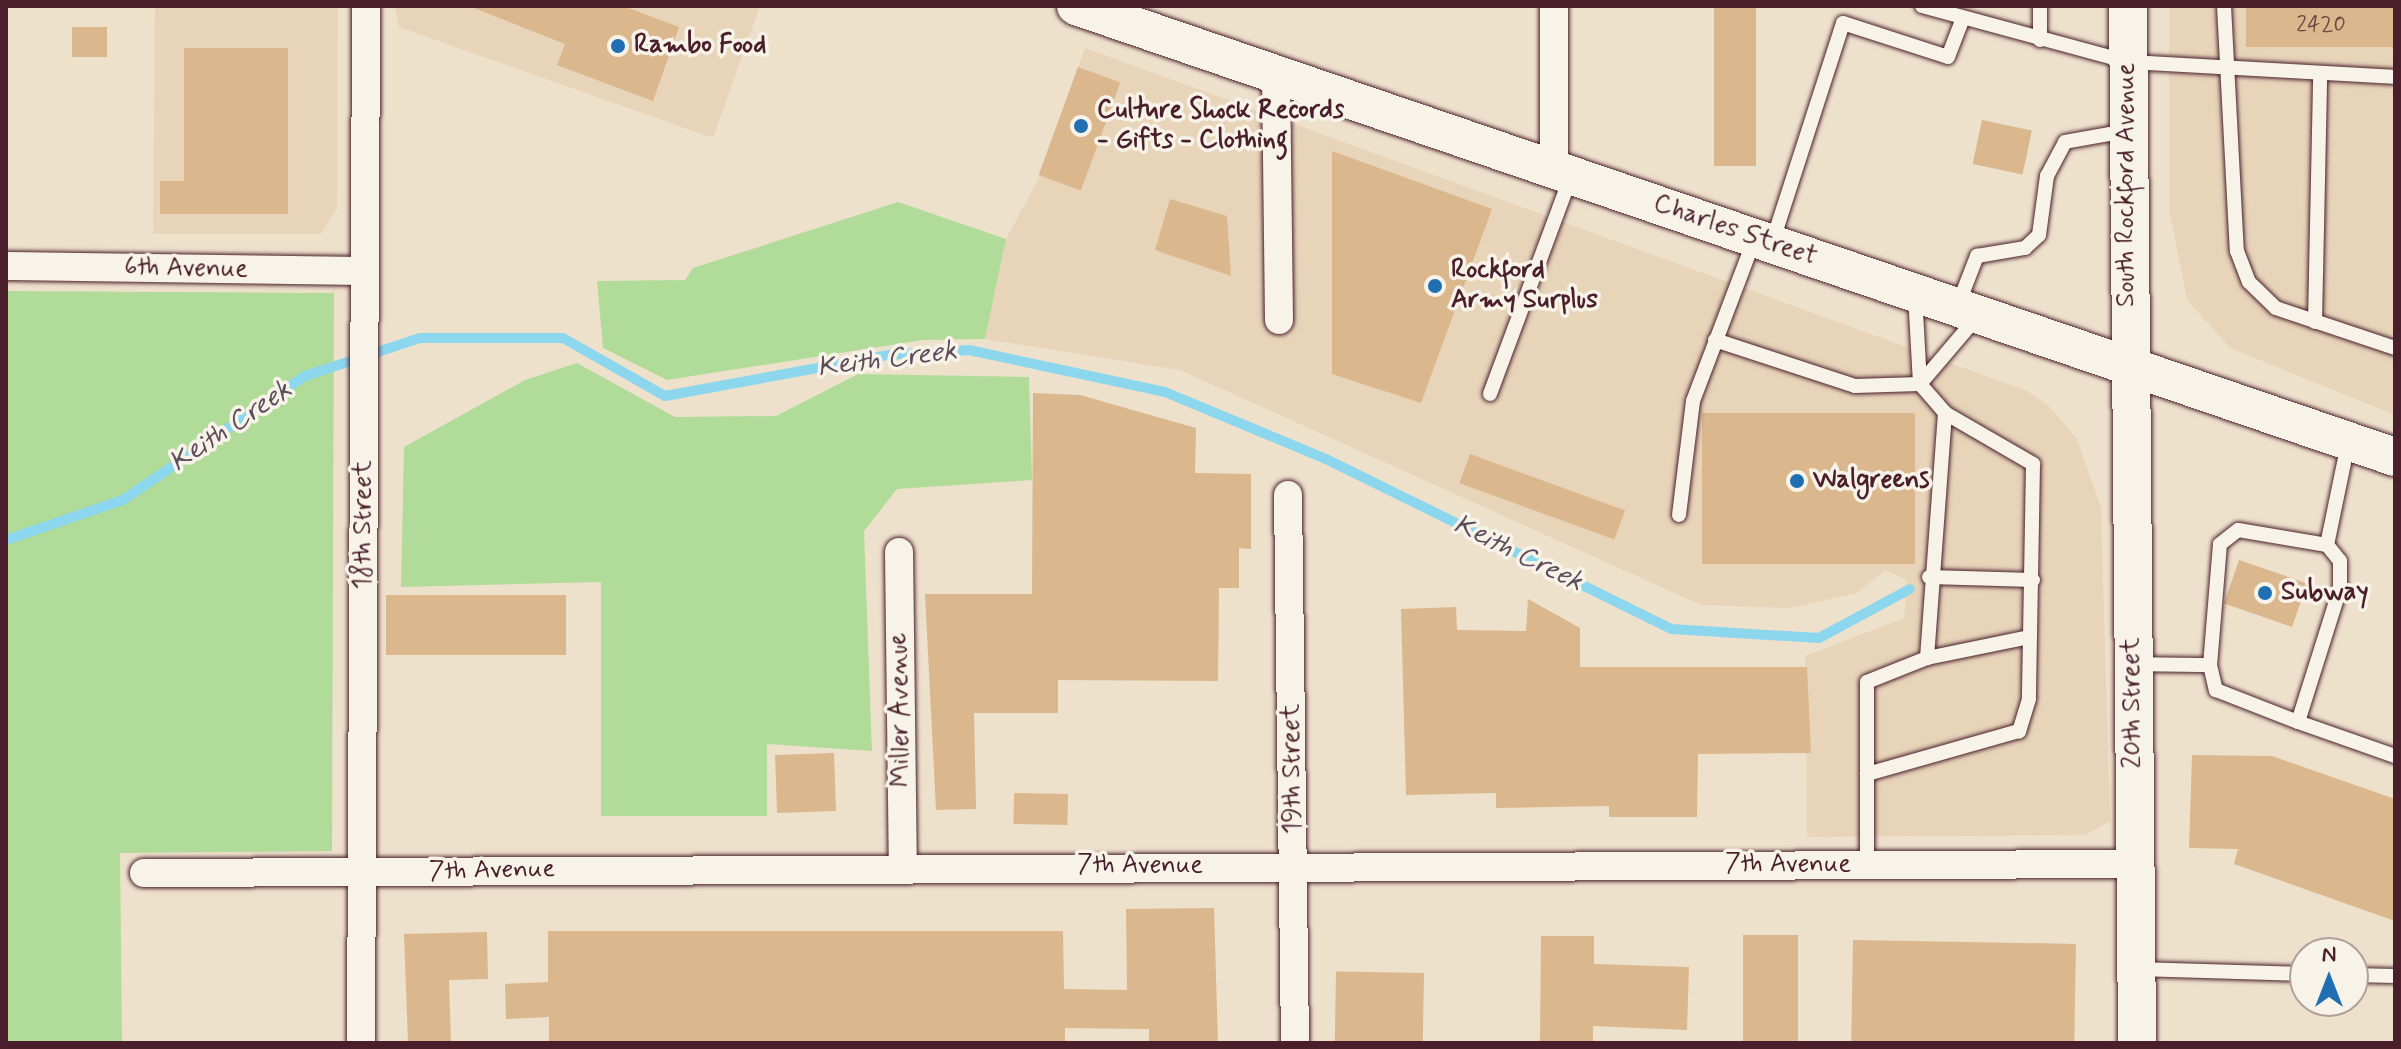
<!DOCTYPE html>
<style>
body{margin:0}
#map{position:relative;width:2401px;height:1049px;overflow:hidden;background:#eee1cc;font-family:Mynerve,sans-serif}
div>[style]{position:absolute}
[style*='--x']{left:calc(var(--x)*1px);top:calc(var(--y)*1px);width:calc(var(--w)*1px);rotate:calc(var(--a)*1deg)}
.built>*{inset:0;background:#e8d4b9}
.green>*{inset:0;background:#b1db99}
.stream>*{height:10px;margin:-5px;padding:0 5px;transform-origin:5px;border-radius:5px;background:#8dd7ee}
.building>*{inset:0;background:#dab78c;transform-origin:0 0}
.roads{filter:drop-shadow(0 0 2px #4a1f2b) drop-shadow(0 0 2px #4a1f2b)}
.lane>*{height:14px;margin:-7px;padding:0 7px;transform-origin:7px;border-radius:7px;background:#f7f3e8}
.street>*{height:28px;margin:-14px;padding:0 14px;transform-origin:14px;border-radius:14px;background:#f7f3e8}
.secondary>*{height:38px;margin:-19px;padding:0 19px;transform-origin:19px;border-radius:19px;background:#f7f3e8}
.dots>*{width:22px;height:22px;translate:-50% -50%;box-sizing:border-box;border:4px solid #f7f3e8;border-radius:50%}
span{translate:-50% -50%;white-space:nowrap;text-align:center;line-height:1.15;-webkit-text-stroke:7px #f7f3e8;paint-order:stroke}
.number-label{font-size:22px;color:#6e4543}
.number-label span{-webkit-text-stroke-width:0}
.poi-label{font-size:26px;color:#4a1f2b;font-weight:700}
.left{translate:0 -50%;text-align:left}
.street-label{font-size:26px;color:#4a1f2b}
.water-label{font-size:28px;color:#5b4d5c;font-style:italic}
.frame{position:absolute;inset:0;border:8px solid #4a1f2b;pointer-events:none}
.north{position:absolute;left:2289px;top:937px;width:80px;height:80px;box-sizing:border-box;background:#f7f3e8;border:2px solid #b29e9c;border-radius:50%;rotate:0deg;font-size:22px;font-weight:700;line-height:32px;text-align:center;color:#4a1f2b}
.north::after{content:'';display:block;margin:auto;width:28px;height:36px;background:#1f6fb2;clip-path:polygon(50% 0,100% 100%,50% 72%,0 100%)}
</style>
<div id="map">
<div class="built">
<i style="clip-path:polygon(155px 6px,338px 6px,337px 209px,321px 234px,153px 234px)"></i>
<i style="clip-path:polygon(395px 6px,760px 6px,713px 138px,399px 27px)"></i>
<i style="clip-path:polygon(2169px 6px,2395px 6px,2395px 415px,2230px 348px,2187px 300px,2169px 209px)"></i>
<i style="clip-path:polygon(1085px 48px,2027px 391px,2049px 406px,2077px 439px,2101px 508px,2110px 821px,2086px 835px,1807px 837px,1805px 656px,1904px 618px,1907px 580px,1885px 570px,1857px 593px,1790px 608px,1701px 605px,1180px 370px,985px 339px,1006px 239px,1040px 176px)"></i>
</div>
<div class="green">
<i style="clip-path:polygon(898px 202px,1006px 239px,985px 339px,923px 340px,667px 380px,603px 348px,597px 281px,685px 280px,693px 268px)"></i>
<i style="clip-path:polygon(6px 291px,334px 293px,332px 851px,120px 853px,122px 1043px,6px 1043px)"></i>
<i style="clip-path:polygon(577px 363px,675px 417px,776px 416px,858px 374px,1029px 377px,1032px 480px,897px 489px,864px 531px,872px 751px,767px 744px,767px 816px,601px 816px,601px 582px,401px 587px,404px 447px,525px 380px)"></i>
</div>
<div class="stream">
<i style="--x:6;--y:540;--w:124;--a:-18.9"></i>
<i style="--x:123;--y:500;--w:220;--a:-34.3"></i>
<i style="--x:305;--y:376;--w:121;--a:-18.3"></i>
<i style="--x:420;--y:338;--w:143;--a:0"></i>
<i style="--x:563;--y:338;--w:117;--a:29.6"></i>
<i style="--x:665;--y:396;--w:228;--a:-10.4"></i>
<i style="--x:889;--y:355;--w:80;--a:-3.6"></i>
<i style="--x:969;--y:350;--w:200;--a:12.1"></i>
<i style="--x:1165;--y:392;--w:174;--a:22.6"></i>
<i style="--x:1326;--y:459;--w:385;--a:26.2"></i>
<i style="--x:1671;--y:629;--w:148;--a:3.5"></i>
<i style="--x:1819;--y:638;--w:103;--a:-28.3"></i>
</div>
<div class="building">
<i style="clip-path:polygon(469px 6px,623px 6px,679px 27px,653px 101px,557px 65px,565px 44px)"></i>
<i style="left:1714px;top:6px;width:42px;height:160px"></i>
<i style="left:2246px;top:6px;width:149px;height:41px"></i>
<i style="left:72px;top:27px;width:35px;height:30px"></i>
<i style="clip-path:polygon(184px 48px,288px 48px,288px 214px,160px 214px,160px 181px,184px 181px)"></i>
<i style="left:1078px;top:67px;width:45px;height:115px;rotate:20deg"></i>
<i style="left:1982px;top:120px;width:51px;height:45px;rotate:12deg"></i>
<i style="clip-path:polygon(1332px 151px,1492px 209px,1421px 403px,1332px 374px)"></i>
<i style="clip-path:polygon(1170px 199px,1227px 216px,1231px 276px,1155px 250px)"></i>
<i style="clip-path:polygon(1033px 393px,1080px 395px,1196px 428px,1195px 473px,1251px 474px,1251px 549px,1239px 548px,1239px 588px,1219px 588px,1218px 681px,1058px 680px,1058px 713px,974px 713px,976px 809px,936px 810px,925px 594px,1032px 594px)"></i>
<i style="left:1702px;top:413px;width:213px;height:151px"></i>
<i style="left:1470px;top:454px;width:165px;height:31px;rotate:20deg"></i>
<i style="left:2239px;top:560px;width:72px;height:46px;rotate:19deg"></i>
<i style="left:566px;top:595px;width:60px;height:180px;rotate:90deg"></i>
<i style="clip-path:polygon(1528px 599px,1580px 628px,1580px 667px,1807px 667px,1811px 753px,1698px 754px,1697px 817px,1609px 817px,1609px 806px,1496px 808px,1496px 793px,1406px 795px,1401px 609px,1456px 607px,1457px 630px,1526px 631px)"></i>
<i style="left:834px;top:753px;width:58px;height:59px;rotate:88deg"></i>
<i style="clip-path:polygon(2192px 755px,2272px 756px,2395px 799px,2395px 921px,2234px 864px,2238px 849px,2189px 848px)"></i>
<i style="left:1014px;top:793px;width:54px;height:31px;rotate:1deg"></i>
<i style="clip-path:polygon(1214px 908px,1218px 1043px,1149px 1043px,1149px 1029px,1065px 1028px,1065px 1043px,549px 1043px,549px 1017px,506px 1019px,505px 984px,548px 982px,548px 931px,1063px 931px,1064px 989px,1127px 990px,1126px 909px)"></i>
<i style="clip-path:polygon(487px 932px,488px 979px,449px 980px,451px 1043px,408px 1043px,404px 934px)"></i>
<i style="left:1743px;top:935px;width:55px;height:108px"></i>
<i style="clip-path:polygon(1541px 936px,1594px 936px,1594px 964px,1689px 967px,1687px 1030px,1593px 1026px,1593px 1043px,1540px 1043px)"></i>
<i style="left:1853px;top:940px;width:223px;height:103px;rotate:1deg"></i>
<i style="left:1424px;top:973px;width:70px;height:88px;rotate:91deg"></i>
</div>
<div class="roads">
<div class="lane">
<i style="--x:1922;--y:6;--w:213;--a:15.2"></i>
<i style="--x:2128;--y:62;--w:267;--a:3.2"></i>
<i style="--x:2040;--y:6;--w:34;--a:90"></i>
<i style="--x:2224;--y:6;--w:245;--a:87"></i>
<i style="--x:2237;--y:251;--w:33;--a:69"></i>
<i style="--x:2249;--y:282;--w:37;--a:44"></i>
<i style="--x:2276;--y:308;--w:126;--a:18.6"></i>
<i style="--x:1772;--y:243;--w:231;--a:-72.1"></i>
<i style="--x:1843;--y:23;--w:110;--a:17.9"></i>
<i style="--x:1948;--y:57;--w:40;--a:-69"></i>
<i style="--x:1915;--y:294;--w:90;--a:86.8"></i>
<i style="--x:1920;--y:384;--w:38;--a:49"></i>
<i style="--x:1958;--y:305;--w:53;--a:-68.8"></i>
<i style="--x:1977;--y:256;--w:49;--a:-9.5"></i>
<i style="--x:2025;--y:248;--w:19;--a:-43"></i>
<i style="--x:2039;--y:235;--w:60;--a:-82.3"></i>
<i style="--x:2047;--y:176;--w:38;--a:-62"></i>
<i style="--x:2065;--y:142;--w:63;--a:-10.1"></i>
<i style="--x:2315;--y:322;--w:247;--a:-88.8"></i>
<i style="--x:1715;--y:340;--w:147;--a:18.2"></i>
<i style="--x:1855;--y:386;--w:65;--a:-1.8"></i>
<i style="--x:1920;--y:384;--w:88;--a:-49.6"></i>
<i style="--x:1490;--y:394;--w:233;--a:-69.6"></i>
<i style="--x:1679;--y:515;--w:115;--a:-83"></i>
<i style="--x:1693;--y:401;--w:174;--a:-69.2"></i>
<i style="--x:2327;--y:545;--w:103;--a:-78.3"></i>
<i style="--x:1929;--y:577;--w:104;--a:1.7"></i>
<i style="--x:1927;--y:658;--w:104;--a:-11.6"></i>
<i style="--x:2135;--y:664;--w:75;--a:0.8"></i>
<i style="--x:2298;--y:722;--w:139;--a:-72.5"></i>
<i style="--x:2340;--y:589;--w:28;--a:-90"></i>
<i style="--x:2340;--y:561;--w:21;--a:-129"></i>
<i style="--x:2327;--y:545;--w:90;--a:-170.4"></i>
<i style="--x:2238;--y:530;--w:23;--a:142"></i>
<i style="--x:2220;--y:544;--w:121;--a:94.7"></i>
<i style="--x:2210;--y:665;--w:26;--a:77"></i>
<i style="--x:2216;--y:690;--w:88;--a:21.3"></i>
<i style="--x:2298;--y:722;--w:103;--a:19.3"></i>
<i style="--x:1867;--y:864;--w:182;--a:-90"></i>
<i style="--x:1867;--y:682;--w:65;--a:-21.8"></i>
<i style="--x:1927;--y:658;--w:246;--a:-85.8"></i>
<i style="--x:1945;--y:413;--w:102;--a:30.1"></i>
<i style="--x:2033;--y:464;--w:235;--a:91"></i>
<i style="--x:2029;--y:699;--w:34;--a:107"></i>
<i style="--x:2019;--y:731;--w:158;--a:164.2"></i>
<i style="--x:2137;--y:969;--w:168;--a:1.7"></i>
<i style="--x:2353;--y:975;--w:42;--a:1.4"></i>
</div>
<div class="street">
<i style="--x:1554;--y:6;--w:164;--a:90"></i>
<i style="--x:1276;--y:74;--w:246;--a:89.3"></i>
<i style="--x:6;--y:266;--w:359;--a:0.8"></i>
<i style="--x:1288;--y:495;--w:548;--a:89.27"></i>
<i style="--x:899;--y:552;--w:315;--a:89.3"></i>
<i style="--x:144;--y:873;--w:1992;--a:-0.26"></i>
<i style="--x:361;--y:1043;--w:1037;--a:-89.72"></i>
</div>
<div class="secondary">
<i style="--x:1076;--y:6;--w:1394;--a:18.88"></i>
<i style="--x:2128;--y:6;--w:1037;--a:89.5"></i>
</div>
</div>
<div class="dots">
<i style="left:618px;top:46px;background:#1f6fb2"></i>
<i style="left:1081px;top:126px;background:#1f6fb2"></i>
<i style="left:1435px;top:286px;background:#1f6fb2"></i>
<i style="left:1797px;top:481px;background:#1f6fb2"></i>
<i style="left:2265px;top:593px;background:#1f6fb2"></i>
</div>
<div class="number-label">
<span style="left:2321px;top:26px">2420</span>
</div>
<div class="poi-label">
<span class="left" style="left:634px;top:46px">Rambo Food</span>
<span class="left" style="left:1097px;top:126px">Culture Shock Records<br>- Gifts - Clothing</span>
<span class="left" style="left:1451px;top:286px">Rockford<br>Army Surplus</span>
<span class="left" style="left:1813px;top:481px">Walgreens</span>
<span class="left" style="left:2281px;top:593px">Subway</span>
</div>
<div class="street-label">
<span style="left:2127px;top:185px;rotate:-90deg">South Rockford Avenue</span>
<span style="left:1735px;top:231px;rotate:19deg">Charles Street</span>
<span style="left:186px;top:269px;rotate:1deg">6th Avenue</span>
<span style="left:364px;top:525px;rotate:-90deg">18th Street</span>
<span style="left:2133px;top:703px;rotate:-91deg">20th Street</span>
<span style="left:901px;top:710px;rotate:-91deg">Miller Avenue</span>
<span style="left:1293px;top:769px;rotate:-91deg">19th Street</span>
<span style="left:1788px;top:865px">7th Avenue</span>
<span style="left:1140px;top:866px">7th Avenue</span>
<span style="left:492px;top:871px;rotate:-1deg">7th Avenue</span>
</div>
<div class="water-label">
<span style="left:887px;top:360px;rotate:-7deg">Keith Creek</span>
<span style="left:231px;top:427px;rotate:-34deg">Keith Creek</span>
<span style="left:1518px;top:554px;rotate:26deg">Keith Creek</span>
</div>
<div class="frame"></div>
<div class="north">N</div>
</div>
